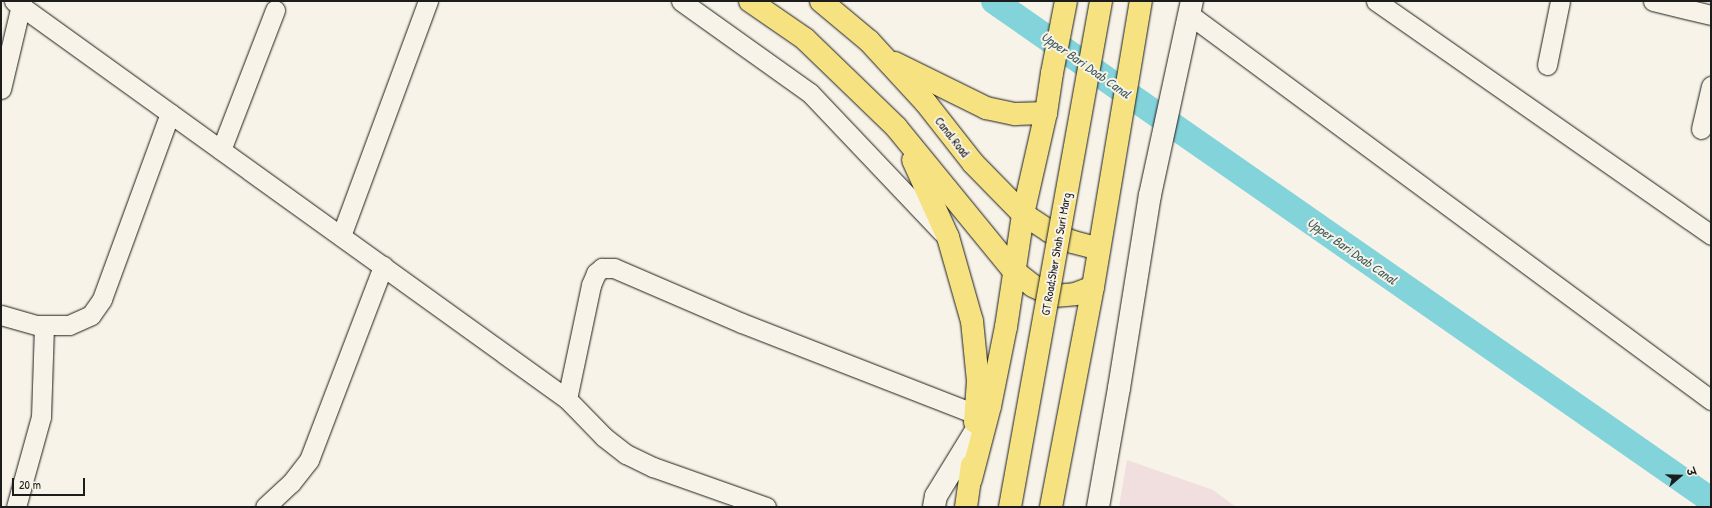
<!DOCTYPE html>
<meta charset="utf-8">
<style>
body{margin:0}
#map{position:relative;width:1712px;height:508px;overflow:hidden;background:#f7f3e8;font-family:"Patrick Hand","Playpen Sans Deva",sans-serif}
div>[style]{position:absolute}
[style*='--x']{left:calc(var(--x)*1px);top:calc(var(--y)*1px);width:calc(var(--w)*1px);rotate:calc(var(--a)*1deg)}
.built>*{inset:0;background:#f1dede}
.canal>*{height:26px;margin:-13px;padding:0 13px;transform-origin:13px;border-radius:13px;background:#82d3da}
.roads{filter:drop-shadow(0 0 1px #1c1c1c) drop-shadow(0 0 1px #1c1c1c)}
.street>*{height:19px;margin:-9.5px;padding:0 9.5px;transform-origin:9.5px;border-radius:9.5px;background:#f7f3e8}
.secondary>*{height:22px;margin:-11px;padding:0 11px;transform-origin:11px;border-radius:11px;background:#f7f3e8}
.primary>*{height:22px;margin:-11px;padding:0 11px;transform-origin:11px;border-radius:11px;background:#f6e281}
.bridges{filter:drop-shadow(0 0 1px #1c1c1c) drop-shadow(0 0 1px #1c1c1c)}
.primary-bridge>*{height:22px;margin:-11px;padding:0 11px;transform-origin:11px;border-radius:11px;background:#f6e281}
span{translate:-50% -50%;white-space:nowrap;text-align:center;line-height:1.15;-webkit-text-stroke:4px #f7f3e8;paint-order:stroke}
.street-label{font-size:12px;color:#1c1c1c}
.water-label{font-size:13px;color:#405c5e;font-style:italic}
.frame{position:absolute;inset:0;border:2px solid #1c1c1c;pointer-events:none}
.north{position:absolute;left:1660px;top:456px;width:40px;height:40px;-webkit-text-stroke:3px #f7f3e8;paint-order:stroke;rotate:70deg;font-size:11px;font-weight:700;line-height:16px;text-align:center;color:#1c1c1c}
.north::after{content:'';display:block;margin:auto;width:14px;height:18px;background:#1c1c1c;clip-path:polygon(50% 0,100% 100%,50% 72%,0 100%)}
.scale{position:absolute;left:12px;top:478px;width:73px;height:18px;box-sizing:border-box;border:2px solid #1c1c1c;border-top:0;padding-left:5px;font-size:12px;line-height:14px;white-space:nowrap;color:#1c1c1c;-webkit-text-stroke:3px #f7f3e8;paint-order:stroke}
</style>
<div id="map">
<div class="built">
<i style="clip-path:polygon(1127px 460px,1213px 490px,1236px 507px,1119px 507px)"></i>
</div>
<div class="canal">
<i style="--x:994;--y:1;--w:874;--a:34.84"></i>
</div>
<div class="roads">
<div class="street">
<i style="--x:14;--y:1;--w:681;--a:35.74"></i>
<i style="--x:567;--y:399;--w:53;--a:45.8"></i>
<i style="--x:604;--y:437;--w:28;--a:38"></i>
<i style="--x:626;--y:454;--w:30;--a:26"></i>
<i style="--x:653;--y:467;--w:120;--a:19.5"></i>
<i style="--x:681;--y:1;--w:158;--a:35.5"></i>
<i style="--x:810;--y:93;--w:192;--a:46.5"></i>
<i style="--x:1376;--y:1;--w:409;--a:34.9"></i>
<i style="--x:1653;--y:1;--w:60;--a:13.6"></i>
<i style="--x:1190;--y:15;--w:648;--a:36.46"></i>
<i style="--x:1547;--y:65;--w:65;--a:-78.5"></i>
<i style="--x:1;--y:89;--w:90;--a:-76.6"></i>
<i style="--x:1701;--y:129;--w:44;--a:-76.9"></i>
<i style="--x:221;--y:150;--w:150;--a:-68.9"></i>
<i style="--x:341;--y:236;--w:251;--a:-69.7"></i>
<i style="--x:1;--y:315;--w:37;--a:16"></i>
<i style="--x:37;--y:325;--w:32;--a:0"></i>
<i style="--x:69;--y:325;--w:24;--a:-24"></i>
<i style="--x:91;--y:315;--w:19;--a:-55"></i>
<i style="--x:102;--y:299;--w:198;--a:-69.9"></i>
<i style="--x:567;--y:399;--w:116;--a:-78.1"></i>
<i style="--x:591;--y:285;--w:13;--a:-67"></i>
<i style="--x:596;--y:273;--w:8;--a:-40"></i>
<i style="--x:602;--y:268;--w:12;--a:0"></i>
<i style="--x:614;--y:268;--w:139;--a:23.3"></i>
<i style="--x:742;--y:323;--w:251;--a:21.3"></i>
<i style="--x:16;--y:507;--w:93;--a:-74.5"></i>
<i style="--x:41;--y:417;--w:92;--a:-88.1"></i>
<i style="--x:265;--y:507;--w:35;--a:-43"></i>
<i style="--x:291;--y:483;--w:29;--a:-52"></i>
<i style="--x:309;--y:460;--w:208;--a:-69.1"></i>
</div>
<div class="secondary">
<i style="--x:934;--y:507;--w:11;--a:-80"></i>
<i style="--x:936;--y:496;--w:73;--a:-58.5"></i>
<i style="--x:1098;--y:507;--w:121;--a:-80"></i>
<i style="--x:1119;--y:388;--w:195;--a:-80.9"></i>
<i style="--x:1150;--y:195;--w:198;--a:-77.8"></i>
</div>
<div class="primary">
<i style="--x:750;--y:1;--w:67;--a:34.6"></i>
<i style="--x:805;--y:39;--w:127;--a:44"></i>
<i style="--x:896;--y:127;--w:186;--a:50.7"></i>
<i style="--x:1014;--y:271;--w:24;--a:38"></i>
<i style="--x:1033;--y:286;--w:23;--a:25"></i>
<i style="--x:1054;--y:296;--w:21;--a:-5"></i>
<i style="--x:1075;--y:294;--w:19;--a:-21"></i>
<i style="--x:821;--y:1;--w:62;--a:39.8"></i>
<i style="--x:869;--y:41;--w:84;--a:47.4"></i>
<i style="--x:926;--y:103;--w:76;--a:51.9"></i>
<i style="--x:973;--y:163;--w:71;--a:45.6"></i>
<i style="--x:1023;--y:214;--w:31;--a:33"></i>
<i style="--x:1049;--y:231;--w:26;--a:25"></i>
<i style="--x:1073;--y:242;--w:27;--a:15"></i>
<i style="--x:895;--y:63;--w:102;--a:26.3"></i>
<i style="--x:986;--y:108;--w:30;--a:12"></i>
<i style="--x:1015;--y:114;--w:31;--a:-2"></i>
<i style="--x:913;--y:160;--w:85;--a:65.6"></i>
<i style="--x:948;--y:237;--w:87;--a:74.1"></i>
<i style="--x:972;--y:321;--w:60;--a:84.3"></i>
<i style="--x:978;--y:381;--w:41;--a:94.2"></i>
<i style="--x:971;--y:479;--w:75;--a:-75.4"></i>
<i style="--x:990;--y:406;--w:81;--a:-78.6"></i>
<i style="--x:1006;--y:327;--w:114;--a:-81.4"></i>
<i style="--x:1023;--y:214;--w:104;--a:-77.2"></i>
<i style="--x:1046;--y:113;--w:40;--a:-81.5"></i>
<i style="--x:1052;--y:73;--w:73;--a:-79"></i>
<i style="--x:966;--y:507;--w:42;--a:-81.9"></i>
<i style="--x:1051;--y:507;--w:224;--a:-79.2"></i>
<i style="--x:1093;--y:287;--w:290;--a:-80.5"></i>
</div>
</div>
<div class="bridges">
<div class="primary-bridge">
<i style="--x:1010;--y:507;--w:514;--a:-79.8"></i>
</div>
</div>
<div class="street-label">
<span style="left:952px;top:137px;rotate:52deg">Canal Road</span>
<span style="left:1056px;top:254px;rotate:-80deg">GT Road;Sher Shah Suri Marg</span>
</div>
<div class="water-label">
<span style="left:1086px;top:65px;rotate:35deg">Upper Bari Doab Canal</span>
<span style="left:1352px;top:251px;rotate:35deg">Upper Bari Doab Canal</span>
</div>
<div class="frame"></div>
<div class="north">उ</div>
<div class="scale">20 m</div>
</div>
